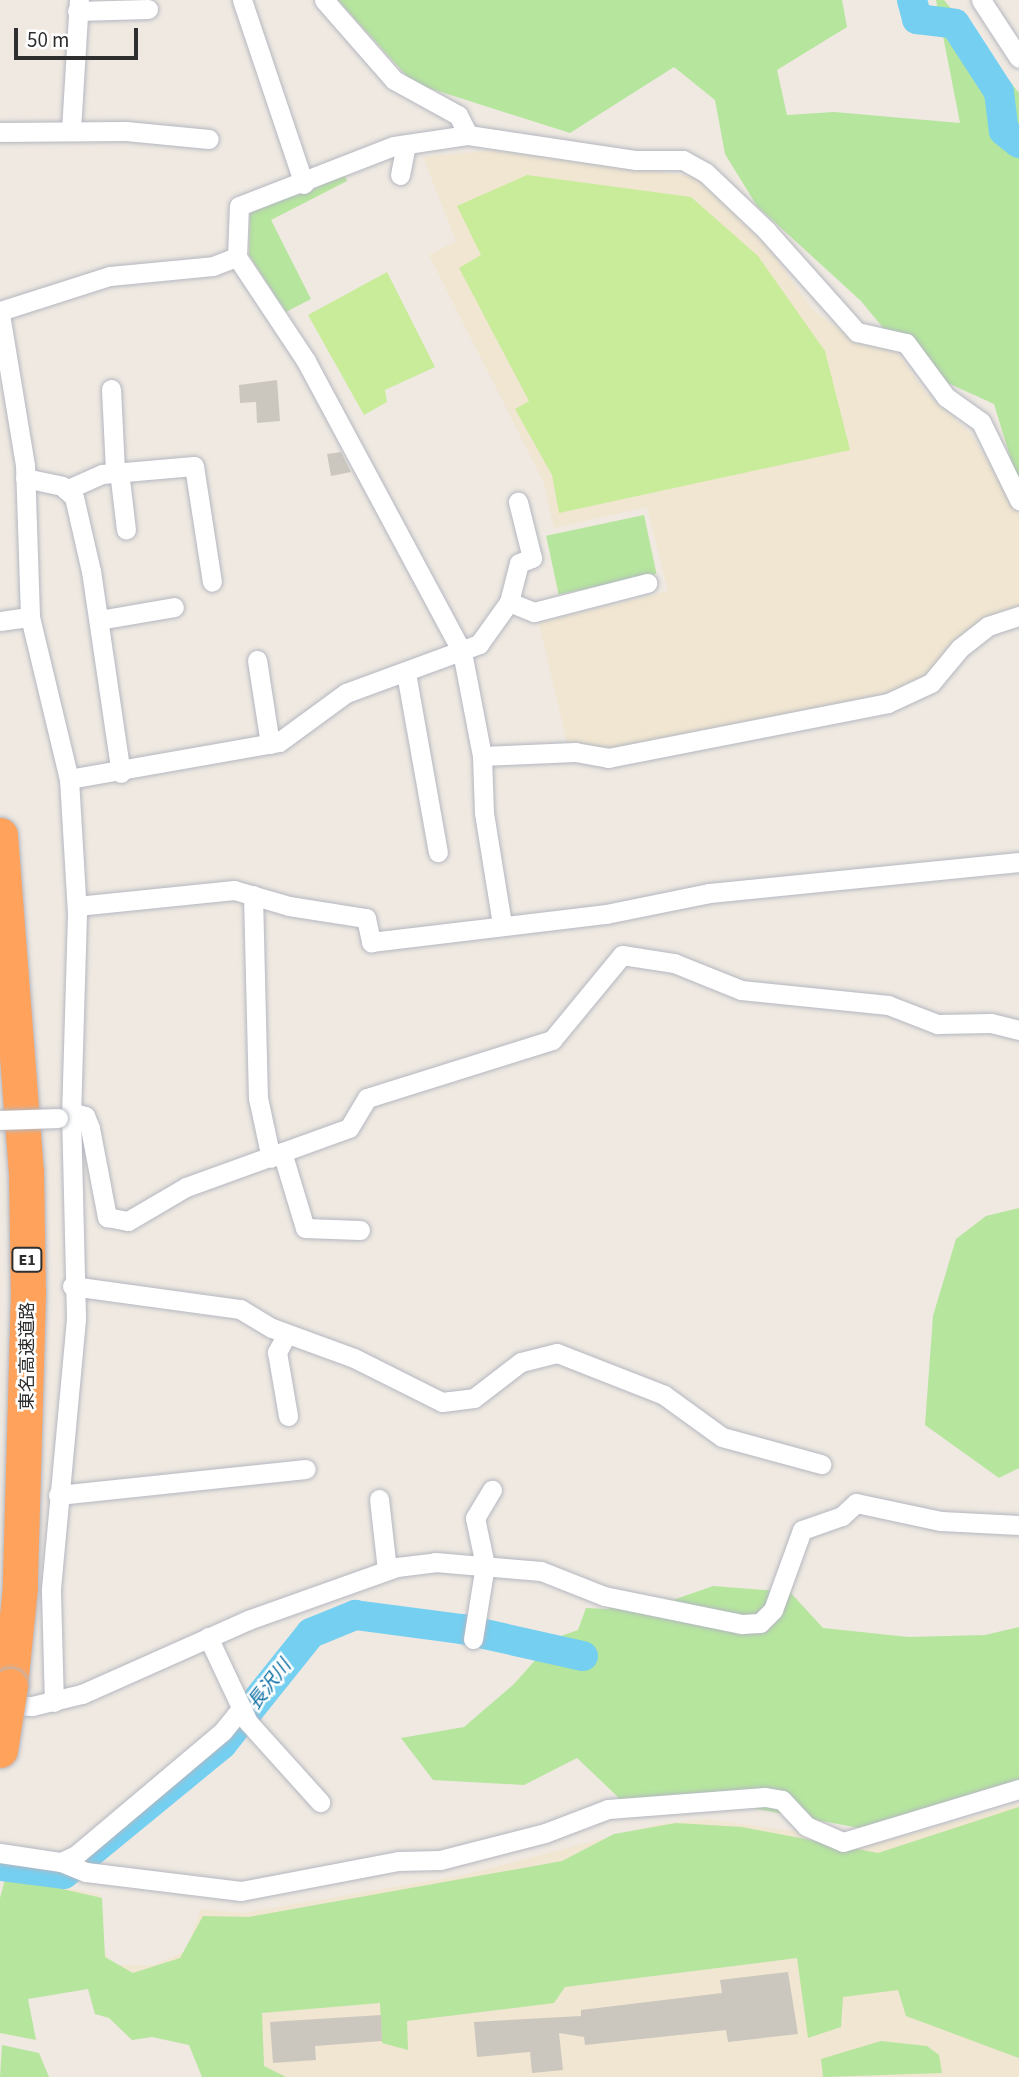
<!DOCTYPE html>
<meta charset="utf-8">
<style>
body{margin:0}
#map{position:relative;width:1019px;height:2077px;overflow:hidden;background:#efe9e1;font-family:"Source Sans 3","Noto Sans JP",sans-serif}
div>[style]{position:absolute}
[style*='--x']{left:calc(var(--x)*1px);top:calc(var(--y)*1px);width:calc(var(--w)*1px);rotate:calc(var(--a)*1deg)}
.education>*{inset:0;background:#f0e6d1}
.green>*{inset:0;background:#b6e59e;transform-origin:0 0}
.pitch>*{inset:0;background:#c9ec9a}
.river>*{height:30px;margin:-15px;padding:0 15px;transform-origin:15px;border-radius:15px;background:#75cff0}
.building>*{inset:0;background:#cbc7bf}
.roads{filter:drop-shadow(0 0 2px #b4b7c1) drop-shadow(0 0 2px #b4b7c1)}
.street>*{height:19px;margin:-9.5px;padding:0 9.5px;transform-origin:9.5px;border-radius:9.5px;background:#fff}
.highway>*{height:35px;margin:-17.5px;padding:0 17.5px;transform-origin:17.5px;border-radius:17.5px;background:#ffa35c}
.bridges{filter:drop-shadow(0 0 2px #b4b7c1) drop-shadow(0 0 2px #b4b7c1)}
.street-bridge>*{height:19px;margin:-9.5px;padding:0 9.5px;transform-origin:9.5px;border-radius:9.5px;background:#fff}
.highway-bridge>*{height:35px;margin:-17.5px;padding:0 17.5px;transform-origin:17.5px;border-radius:17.5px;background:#ffa35c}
span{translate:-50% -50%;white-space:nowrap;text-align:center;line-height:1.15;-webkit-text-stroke:5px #fff;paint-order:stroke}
.shield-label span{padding:2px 5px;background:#fff;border:2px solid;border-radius:5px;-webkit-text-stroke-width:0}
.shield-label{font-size:16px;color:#2e2e2e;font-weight:700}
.street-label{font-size:18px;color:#2e2e2e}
.water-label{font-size:19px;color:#0d6fa3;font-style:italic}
.scale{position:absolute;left:14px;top:28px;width:124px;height:32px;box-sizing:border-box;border:4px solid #2e2e2e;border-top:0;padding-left:9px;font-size:21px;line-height:24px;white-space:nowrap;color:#2e2e2e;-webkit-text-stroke:5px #fff;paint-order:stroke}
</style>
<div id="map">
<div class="education">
<i style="clip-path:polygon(494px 150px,696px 177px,767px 246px,813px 310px,847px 335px,892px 344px,924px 391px,970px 433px,1019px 511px,1019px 612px,912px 689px,605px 753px,568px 747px,539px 623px,668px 591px,647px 507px,554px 528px,544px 483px,429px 255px,456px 241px,423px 157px)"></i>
<i style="clip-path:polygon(1019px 1804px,1019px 2077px,205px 2077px,195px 2047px,85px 1986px,23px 1997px,0 2032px,3px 1874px,101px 1895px,98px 1935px,111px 1965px,153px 1965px,186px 1951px,201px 1909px,243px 1913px,464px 1875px,659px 1824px,706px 1819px,878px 1843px)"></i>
</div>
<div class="green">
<i style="clip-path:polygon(338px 0,842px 0,847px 27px,777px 70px,787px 115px,834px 112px,960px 123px,936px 0,944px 0,1019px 93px,1019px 486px,994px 404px,917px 369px,861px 301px,757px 206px,725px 154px,715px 100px,674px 67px,570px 133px,413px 83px)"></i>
<i style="clip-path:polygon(344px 173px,347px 181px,271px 220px,311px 299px,286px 312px,249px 255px,250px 215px,257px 207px,311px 191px)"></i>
<i style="left:644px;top:515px;width:60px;height:100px;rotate:78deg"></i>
<i style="clip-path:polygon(1019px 1208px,1019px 1468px,999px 1478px,925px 1425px,933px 1316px,956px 1239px,986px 1216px)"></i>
<i style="clip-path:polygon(713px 1586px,790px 1592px,823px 1628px,908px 1637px,985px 1635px,1019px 1627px,1019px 1782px,865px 1829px,746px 1807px,623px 1810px,617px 1796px,577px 1758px,524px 1785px,433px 1780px,401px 1738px,464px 1727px,514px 1684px,555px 1638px,578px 1630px,586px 1608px,608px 1609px,629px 1594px,673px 1600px)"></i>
<i style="clip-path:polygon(1019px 1807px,1019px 2058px,906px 2016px,898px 1990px,843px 1997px,841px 2027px,808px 2038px,797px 1958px,565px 1987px,554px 2003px,407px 2021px,408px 2050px,382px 2043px,380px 2003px,262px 2013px,264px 2066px,286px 2077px,202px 2077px,189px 2045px,152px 2037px,132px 2040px,109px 2018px,95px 2014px,88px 1989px,28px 1999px,36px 2040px,0 2033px,0 1898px,6px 1876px,102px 1898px,105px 1957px,133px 1973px,180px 1958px,203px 1916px,249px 1917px,562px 1861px,614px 1834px,676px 1823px,742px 1827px,878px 1853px)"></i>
<i style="clip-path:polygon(881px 2041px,927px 2046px,939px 2055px,942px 2073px,823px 2077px,821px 2059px)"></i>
<i style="clip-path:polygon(2px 2045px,39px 2053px,49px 2077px,0 2077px)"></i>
</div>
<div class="pitch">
<i style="clip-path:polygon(527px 175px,691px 197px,758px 256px,825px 351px,850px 450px,559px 513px,552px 475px,515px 409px,529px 401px,459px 268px,481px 255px,457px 206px)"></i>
<i style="clip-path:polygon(387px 272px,435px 367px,385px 390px,387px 402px,364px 415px,308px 315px)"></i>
</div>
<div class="river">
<i style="--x:912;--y:0;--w:20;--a:75"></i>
<i style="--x:917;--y:19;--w:38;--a:7"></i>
<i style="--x:955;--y:24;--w:81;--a:57.1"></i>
<i style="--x:999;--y:92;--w:39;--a:83"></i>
<i style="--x:1004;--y:131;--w:19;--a:39"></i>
<i style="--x:0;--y:1866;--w:64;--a:7.1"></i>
<i style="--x:64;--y:1874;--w:205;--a:-39.4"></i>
<i style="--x:222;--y:1744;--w:142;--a:-51.3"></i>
<i style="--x:311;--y:1633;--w:48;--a:-22.2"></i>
<i style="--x:355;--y:1615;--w:108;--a:7.5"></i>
<i style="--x:462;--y:1629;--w:124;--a:12.6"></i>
</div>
<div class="building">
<i style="clip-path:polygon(277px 380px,280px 421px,257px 423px,256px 402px,240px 403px,239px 385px)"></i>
<i style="clip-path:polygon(341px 452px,351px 472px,331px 476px,327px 454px)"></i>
<i style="clip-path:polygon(788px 1972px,798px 2034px,728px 2042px,726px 2030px,585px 2045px,584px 2037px,559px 2033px,563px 2070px,532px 2073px,530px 2052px,477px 2057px,474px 2022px,581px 2016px,581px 2010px,722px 1993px,720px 1980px)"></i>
<i style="clip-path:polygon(381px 2015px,382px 2041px,315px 2046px,316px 2060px,273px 2063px,270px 2022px)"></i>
</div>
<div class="roads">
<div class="street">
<i style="--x:242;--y:0;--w:194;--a:71.4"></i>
<i style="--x:324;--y:0;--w:106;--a:48.8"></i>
<i style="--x:394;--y:80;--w:73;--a:28.7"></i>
<i style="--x:458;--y:115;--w:22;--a:63"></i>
<i style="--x:981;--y:0;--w:69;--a:56.8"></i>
<i style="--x:77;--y:11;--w:71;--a:-1.6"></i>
<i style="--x:71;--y:130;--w:130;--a:-86.5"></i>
<i style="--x:0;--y:132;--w:126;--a:-0.5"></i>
<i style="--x:126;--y:131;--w:83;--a:5.5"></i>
<i style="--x:400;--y:175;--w:31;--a:-79"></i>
<i style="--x:237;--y:257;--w:125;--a:56.4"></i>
<i style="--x:306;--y:361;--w:330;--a:61.8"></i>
<i style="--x:462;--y:652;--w:106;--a:79.1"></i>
<i style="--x:482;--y:756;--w:57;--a:88"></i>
<i style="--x:484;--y:813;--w:112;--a:80.8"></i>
<i style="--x:0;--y:311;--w:115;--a:-17.7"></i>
<i style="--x:110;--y:276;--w:103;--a:-5.5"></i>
<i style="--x:213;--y:266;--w:26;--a:-21"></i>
<i style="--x:237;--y:257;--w:51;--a:-87.8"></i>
<i style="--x:239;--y:206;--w:166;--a:-21.2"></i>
<i style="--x:394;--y:146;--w:75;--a:-8.5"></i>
<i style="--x:468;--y:135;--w:170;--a:8.5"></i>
<i style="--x:636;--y:160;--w:47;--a:0"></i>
<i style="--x:683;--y:160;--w:26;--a:29"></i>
<i style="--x:706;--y:173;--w:83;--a:43.5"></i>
<i style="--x:766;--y:230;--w:137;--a:48.3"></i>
<i style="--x:857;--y:332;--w:50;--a:12.7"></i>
<i style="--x:906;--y:343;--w:67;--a:53.5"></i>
<i style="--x:946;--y:397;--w:43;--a:35.5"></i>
<i style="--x:981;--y:422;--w:87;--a:64"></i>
<i style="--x:0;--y:314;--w:153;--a:80.6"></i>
<i style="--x:25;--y:465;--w:152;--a:88.1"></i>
<i style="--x:30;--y:617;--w:167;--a:76.5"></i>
<i style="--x:69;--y:779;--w:135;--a:86.6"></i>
<i style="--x:77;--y:914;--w:198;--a:91.7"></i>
<i style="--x:71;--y:1112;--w:207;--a:88.6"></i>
<i style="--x:76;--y:1319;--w:273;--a:95.3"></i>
<i style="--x:51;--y:1591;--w:111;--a:88.5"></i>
<i style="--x:111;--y:389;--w:83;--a:87.2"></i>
<i style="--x:119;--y:471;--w:59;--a:83.2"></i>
<i style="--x:25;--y:478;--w:38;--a:12"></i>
<i style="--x:62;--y:486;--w:16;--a:43"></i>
<i style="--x:74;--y:497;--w:76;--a:77.1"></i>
<i style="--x:91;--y:571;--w:204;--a:81.6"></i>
<i style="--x:66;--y:490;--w:39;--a:-24"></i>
<i style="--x:102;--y:474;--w:92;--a:-5"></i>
<i style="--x:194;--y:466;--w:117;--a:81.2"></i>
<i style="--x:509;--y:602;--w:27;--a:22"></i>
<i style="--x:534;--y:612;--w:117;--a:-14.4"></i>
<i style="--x:99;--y:620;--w:76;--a:-9.8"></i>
<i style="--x:0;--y:621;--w:30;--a:-8"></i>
<i style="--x:257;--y:660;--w:85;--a:81.2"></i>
<i style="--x:406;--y:673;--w:182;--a:79.9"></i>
<i style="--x:482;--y:756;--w:93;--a:-2.5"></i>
<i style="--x:575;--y:752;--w:34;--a:10"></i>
<i style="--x:608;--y:758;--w:285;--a:-11.1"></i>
<i style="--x:888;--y:703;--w:47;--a:-24.9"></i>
<i style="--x:931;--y:683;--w:45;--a:-50.4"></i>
<i style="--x:960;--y:648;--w:36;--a:-38"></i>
<i style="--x:988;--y:626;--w:33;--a:-18"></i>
<i style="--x:69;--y:779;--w:213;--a:-10"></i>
<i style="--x:279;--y:742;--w:83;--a:-36.2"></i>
<i style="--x:346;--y:693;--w:142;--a:-20.2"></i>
<i style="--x:479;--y:644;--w:52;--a:-54.5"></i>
<i style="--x:509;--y:602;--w:40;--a:-75.6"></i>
<i style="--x:519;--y:563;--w:14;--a:-21"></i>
<i style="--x:532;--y:558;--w:58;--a:-104"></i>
<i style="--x:253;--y:895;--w:203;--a:88.6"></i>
<i style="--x:258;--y:1098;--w:61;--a:77.8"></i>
<i style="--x:77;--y:906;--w:158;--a:-5.8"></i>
<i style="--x:234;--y:890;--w:57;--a:16.2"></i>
<i style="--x:289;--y:906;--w:78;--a:8.9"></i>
<i style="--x:366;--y:918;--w:25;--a:78"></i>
<i style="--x:371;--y:942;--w:237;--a:-6.8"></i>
<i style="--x:606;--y:914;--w:105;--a:-11.5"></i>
<i style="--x:709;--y:893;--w:312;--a:-5.7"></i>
<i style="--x:71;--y:1112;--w:15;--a:16"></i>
<i style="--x:85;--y:1116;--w:13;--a:67"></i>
<i style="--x:90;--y:1128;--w:91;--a:79.2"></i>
<i style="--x:107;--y:1217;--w:21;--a:11"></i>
<i style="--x:128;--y:1221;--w:67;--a:-30.4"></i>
<i style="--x:186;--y:1187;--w:173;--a:-19.9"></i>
<i style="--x:349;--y:1128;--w:35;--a:-59"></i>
<i style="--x:367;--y:1098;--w:194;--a:-17.4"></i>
<i style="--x:552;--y:1040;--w:110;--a:-50.5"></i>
<i style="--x:622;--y:955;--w:53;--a:8.7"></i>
<i style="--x:674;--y:963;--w:72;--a:21.9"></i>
<i style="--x:741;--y:990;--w:148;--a:5.8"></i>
<i style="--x:888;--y:1005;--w:53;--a:21.2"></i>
<i style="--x:937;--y:1024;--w:54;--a:-1.1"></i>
<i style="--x:991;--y:1023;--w:29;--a:14"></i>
<i style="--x:282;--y:1152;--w:79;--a:73.2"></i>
<i style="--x:305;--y:1228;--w:55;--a:2.1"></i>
<i style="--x:72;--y:1286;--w:170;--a:7.8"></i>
<i style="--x:240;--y:1309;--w:37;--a:31"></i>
<i style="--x:272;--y:1328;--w:87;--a:20.1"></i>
<i style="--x:354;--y:1358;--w:98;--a:26.6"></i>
<i style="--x:442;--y:1402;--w:32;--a:-7"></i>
<i style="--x:474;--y:1398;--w:59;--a:-37.5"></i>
<i style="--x:521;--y:1362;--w:37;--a:-14"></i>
<i style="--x:557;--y:1353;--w:115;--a:21.4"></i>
<i style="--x:664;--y:1395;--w:72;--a:35.9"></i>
<i style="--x:722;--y:1437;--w:103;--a:15.3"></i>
<i style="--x:287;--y:1334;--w:21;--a:119"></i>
<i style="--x:277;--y:1352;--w:65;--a:80.2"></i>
<i style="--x:58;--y:1495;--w:249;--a:-6"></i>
<i style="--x:379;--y:1499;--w:71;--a:83.6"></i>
<i style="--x:208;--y:1637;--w:94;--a:64.8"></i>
<i style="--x:248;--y:1722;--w:108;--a:48"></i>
<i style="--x:473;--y:1639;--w:75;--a:-80.8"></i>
<i style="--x:485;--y:1565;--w:48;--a:-102"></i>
<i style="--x:475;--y:1518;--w:33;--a:-59"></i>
<i style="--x:1;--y:1705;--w:31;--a:2"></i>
<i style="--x:32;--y:1706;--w:51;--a:-13.5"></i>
<i style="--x:82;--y:1694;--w:182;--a:-24"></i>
<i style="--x:248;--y:1620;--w:158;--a:-19.6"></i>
<i style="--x:397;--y:1567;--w:38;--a:-7"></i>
<i style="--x:435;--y:1562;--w:106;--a:4.9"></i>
<i style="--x:541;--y:1571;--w:68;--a:21.6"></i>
<i style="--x:604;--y:1596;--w:141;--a:11.5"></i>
<i style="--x:742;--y:1624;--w:18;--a:-3"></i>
<i style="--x:760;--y:1623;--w:18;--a:-45"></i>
<i style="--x:773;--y:1610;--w:85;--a:-70.1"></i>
<i style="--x:802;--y:1530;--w:42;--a:-19.3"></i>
<i style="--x:842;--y:1516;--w:19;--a:-43"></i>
<i style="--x:856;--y:1503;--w:87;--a:12"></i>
<i style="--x:941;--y:1521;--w:78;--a:2.9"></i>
<i style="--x:0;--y:1853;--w:62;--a:8.4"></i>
<i style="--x:61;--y:1862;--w:17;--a:-25"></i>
<i style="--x:76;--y:1855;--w:192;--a:-40.1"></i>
<i style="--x:223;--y:1731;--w:27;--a:-51"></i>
<i style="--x:61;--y:1862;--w:27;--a:22"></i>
<i style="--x:86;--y:1872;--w:156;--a:7"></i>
<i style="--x:241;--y:1891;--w:160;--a:-10.8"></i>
<i style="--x:398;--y:1861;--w:42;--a:-1.4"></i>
<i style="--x:440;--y:1860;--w:108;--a:-14.4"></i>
<i style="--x:545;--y:1833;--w:67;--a:-20.9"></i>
<i style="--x:608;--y:1809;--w:157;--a:-4.4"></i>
<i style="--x:765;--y:1797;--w:17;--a:10"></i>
<i style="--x:782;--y:1800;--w:35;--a:47"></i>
<i style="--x:806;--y:1826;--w:40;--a:23.4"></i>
<i style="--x:843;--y:1842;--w:184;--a:-16.8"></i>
</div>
<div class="highway">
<i style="--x:0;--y:835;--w:337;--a:85.6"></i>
<i style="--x:26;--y:1171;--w:121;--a:89.1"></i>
<i style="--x:28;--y:1292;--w:295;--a:91.6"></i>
<i style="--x:20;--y:1587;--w:100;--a:95.8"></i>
</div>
</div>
<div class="bridges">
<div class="street-bridge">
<i style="--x:0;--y:1120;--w:58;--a:-2"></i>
</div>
<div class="highway-bridge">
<i style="--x:0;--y:1750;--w:65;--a:-81.1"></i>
</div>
</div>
<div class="shield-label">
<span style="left:27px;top:1260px">E1</span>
</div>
<div class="street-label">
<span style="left:28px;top:1356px;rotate:-90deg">東名高速道路</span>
</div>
<div class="water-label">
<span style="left:270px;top:1685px;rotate:-52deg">長沢川</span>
</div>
<div class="scale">50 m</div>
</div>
